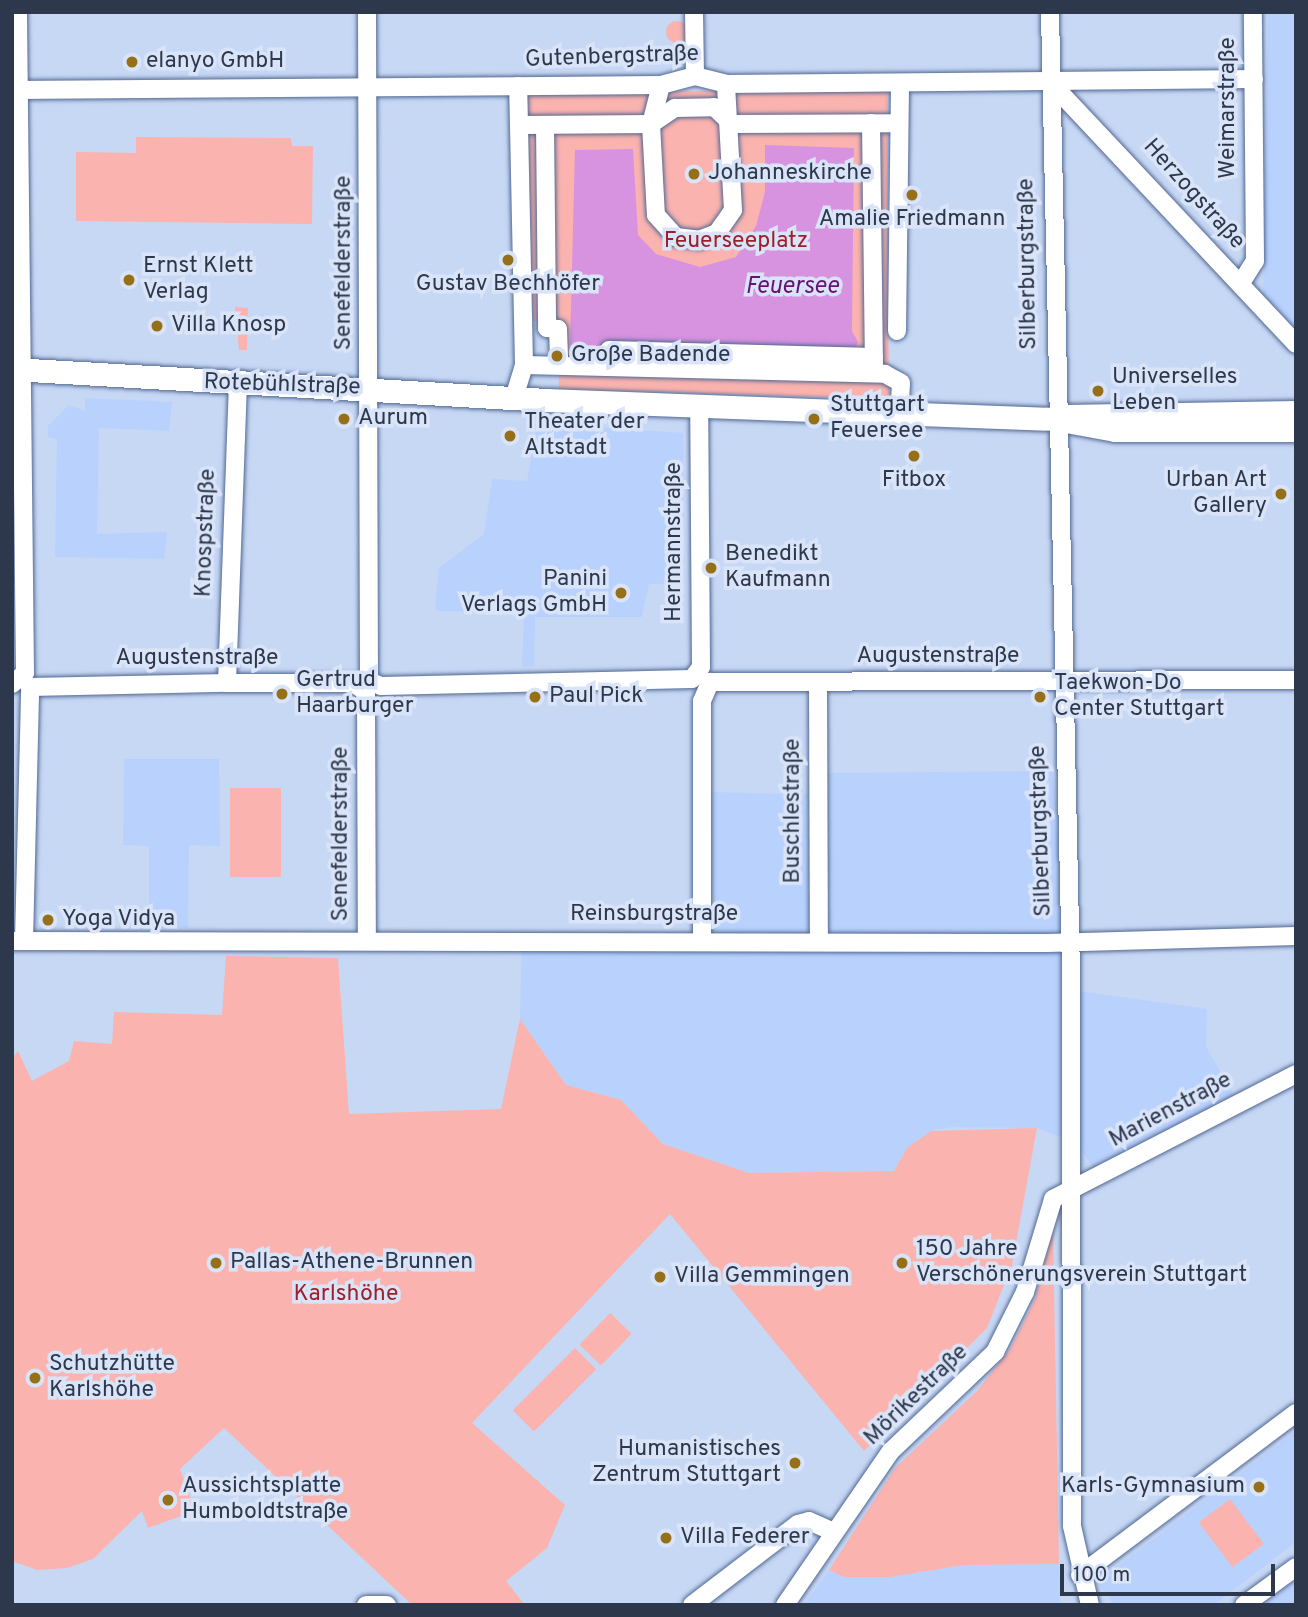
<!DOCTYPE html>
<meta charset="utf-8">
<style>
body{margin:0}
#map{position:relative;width:1308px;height:1617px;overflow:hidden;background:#c7d8f5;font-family:Overpass,sans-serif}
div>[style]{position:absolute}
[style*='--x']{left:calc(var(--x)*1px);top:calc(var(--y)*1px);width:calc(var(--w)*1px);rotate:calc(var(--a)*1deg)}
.built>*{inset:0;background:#b9d1fd}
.green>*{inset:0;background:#fbb3af;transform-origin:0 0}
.round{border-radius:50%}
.water>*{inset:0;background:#d792e0}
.roads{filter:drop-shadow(0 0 2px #516893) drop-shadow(0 0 2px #516893)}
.minor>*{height:18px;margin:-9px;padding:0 9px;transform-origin:9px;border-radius:9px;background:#fff}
.major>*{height:23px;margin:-11.5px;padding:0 11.5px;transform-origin:11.5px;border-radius:11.5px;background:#fff}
.dots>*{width:19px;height:19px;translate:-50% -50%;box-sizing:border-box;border:4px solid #dae4f9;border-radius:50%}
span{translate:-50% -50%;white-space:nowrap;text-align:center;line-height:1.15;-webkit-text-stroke:7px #dae4f9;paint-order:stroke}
.street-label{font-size:23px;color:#2e384c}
.poi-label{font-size:23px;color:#2e384c}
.left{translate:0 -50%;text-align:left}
.right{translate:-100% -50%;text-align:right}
.park-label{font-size:23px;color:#9d1f29}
.water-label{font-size:24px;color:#671272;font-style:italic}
.frame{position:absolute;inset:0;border:14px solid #2e384c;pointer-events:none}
.scale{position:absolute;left:1060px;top:1564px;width:215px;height:32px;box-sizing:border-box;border:4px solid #2e384c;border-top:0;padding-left:9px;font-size:21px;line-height:24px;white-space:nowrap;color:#2e384c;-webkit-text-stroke:5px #dae4f9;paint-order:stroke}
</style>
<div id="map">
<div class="built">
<i style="clip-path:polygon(1268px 12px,1296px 12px,1296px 330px,1263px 298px)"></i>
<i style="clip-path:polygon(85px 398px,172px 402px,169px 431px,99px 428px,97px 534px,167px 532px,164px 559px,55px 557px,57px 439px,48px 437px,48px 426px,69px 405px,85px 411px)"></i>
<i style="clip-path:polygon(537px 423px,683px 433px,684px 583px,649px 584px,642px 617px,535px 617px,534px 666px,522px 667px,524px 612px,436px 611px,435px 606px,439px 568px,484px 534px,492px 479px,527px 481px)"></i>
<i style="clip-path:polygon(124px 759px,219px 759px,220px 846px,189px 845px,188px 928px,149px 928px,149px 846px,123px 845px)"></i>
<i style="clip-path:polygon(1053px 771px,1071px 990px,1207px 1009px,1206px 1047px,1234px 1095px,1097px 1172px,1075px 1142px,1037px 1128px,952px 1127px,931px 1131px,907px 1148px,894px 1171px,749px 1173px,663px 1144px,621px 1100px,566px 1085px,520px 1019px,522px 933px,713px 935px,711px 792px,825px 795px,827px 773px)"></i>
<i style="clip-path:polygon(1296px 1431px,1296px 1542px,1214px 1605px,1114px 1605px,1097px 1582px)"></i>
<i style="clip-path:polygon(1059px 1564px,1060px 1605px,804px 1605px,829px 1570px,844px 1577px,889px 1577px,964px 1565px)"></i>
<i style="clip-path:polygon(1296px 1580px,1296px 1605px,1262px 1605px)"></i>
</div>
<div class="green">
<i class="round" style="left:666px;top:21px;width:22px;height:22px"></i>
<i style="clip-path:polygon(887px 90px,889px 399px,559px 389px,557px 322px,533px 321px,525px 92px)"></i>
<i style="clip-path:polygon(136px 137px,291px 138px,292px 146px,313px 146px,312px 224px,76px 221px,76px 152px,136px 153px)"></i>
<i style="clip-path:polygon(235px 307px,248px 308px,247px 350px,239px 350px)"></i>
<i style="left:230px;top:788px;width:51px;height:89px"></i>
<i style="clip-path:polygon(226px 956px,338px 958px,349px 1114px,501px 1109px,520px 1019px,566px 1085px,621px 1100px,663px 1144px,749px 1173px,894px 1171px,907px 1148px,931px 1131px,1037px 1128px,1012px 1265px,987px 1328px,864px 1451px,670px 1214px,472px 1423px,565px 1505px,547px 1548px,506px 1581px,525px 1605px,412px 1605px,224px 1428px,180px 1469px,195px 1511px,148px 1528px,142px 1511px,93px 1559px,67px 1568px,37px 1570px,12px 1561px,12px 1058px,18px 1051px,32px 1081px,69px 1061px,74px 1041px,112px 1044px,114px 1012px,222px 1015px)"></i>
<i style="clip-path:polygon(1053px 1229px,1059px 1564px,965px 1565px,889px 1577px,844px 1577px,829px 1570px,895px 1468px,977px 1391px,1010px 1349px,1035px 1299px)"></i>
<i style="left:610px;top:1313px;width:30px;height:44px;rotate:44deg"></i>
<i style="left:575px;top:1348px;width:30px;height:88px;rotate:45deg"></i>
<i style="left:1230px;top:1499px;width:56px;height:39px;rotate:53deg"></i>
</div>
<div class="water">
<i style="clip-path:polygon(765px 145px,854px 148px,852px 331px,858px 342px,853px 352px,570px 345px,575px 150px,633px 149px,638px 235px,656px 254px,700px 267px,736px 257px,756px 226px,765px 192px)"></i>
</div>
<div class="roads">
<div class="minor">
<i style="--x:367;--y:12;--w:669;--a:89.83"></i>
<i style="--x:369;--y:681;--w:13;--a:23"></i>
<i style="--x:381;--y:686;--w:311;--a:-1.3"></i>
<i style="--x:692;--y:679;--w:15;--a:-53"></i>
<i style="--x:701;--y:667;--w:260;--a:-90.4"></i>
<i style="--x:694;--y:12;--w:64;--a:89.1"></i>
<i style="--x:1050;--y:12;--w:961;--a:88.75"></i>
<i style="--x:1071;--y:973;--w:553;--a:89.9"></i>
<i style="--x:1072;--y:1526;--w:81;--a:77.2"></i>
<i style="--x:1051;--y:83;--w:358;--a:46.8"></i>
<i style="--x:661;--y:85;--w:40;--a:104.4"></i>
<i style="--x:651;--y:124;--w:91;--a:86.9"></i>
<i style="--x:656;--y:215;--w:30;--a:48"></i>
<i style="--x:676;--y:237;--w:23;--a:7"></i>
<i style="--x:699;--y:240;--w:19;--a:-21"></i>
<i style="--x:717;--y:233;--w:28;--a:-55"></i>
<i style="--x:733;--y:210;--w:126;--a:-93.2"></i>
<i style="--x:12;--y:90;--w:649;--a:-0.44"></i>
<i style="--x:661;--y:85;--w:35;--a:-15"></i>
<i style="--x:695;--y:76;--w:32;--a:14"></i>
<i style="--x:726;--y:84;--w:528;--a:-0.54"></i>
<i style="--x:871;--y:123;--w:244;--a:89.3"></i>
<i style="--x:520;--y:125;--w:131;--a:-0.4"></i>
<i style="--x:651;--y:124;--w:29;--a:-34"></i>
<i style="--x:675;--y:108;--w:39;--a:-1"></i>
<i style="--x:714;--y:107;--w:25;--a:43"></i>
<i style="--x:732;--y:124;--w:167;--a:-0.3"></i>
<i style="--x:545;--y:125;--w:203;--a:89.4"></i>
<i style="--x:547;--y:328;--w:11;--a:5"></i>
<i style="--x:558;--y:329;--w:35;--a:88"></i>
<i style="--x:1241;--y:283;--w:26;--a:-58"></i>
<i style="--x:1255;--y:261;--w:249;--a:-90.5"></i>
<i style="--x:897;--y:331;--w:248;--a:-89.3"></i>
<i style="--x:609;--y:350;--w:265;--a:1.5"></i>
<i style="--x:524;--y:365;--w:361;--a:1.4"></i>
<i style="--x:885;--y:374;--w:18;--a:29"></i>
<i style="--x:901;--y:383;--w:33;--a:93"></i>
<i style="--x:514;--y:398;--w:34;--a:-73"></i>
<i style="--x:524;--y:365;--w:279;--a:-91.2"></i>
<i style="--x:818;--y:682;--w:257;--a:89.8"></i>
<i style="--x:227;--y:683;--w:297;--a:-87.9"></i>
<i style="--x:12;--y:684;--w:17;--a:-40"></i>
<i style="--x:25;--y:673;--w:661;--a:-90.61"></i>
<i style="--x:702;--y:939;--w:238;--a:-90"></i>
<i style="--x:702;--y:701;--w:21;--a:-67"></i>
<i style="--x:710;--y:682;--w:586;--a:-0.2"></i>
<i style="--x:12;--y:941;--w:1035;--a:0.11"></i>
<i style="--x:1047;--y:943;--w:249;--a:-1.6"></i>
<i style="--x:24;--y:941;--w:254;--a:-88.6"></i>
<i style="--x:30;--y:687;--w:197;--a:-1.2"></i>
<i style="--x:227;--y:683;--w:126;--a:0"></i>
<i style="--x:353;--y:683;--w:16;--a:35"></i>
<i style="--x:366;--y:692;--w:248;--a:89.8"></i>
<i style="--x:1080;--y:1575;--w:270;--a:-36.9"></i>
<i style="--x:366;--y:1605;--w:21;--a:0"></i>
<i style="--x:692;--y:1605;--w:133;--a:-37.4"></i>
<i style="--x:798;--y:1524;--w:11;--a:-15"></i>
<i style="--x:809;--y:1521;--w:27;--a:24"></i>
<i style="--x:785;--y:1605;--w:187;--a:-55.5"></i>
<i style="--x:891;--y:1451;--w:144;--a:-43.6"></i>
<i style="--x:995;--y:1352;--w:67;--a:-63.4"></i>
<i style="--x:1025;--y:1292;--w:97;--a:-73.2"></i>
<i style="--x:1053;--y:1199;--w:273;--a:-27.2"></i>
<i style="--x:1244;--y:1605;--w:64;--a:-36.2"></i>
</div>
<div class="major">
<i style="--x:12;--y:369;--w:535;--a:3.32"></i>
<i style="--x:546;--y:400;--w:509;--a:2.14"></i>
<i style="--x:1055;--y:419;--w:61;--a:10.4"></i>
<i style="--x:1115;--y:430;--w:181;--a:0"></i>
<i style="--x:1065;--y:416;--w:231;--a:-1"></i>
</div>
</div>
<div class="dots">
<i style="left:132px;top:62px;background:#957019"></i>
<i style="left:694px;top:174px;background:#957019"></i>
<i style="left:912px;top:195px;background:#957019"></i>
<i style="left:508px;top:260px;background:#957019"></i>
<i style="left:129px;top:280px;background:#957019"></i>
<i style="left:157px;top:326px;background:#957019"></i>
<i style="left:557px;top:356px;background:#957019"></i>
<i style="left:1098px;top:391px;background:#957019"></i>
<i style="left:344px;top:419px;background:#957019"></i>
<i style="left:814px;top:419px;background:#957019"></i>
<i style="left:510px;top:436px;background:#957019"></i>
<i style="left:914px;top:456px;background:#957019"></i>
<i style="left:1281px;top:494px;background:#957019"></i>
<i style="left:711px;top:568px;background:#957019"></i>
<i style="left:621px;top:593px;background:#957019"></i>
<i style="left:282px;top:694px;background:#957019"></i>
<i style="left:535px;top:697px;background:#957019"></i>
<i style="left:1040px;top:697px;background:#957019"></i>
<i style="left:48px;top:920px;background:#957019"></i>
<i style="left:216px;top:1263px;background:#957019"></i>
<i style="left:902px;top:1263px;background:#957019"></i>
<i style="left:660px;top:1277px;background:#957019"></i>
<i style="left:35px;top:1378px;background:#957019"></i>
<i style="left:795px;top:1463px;background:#957019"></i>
<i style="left:1259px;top:1487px;background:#957019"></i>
<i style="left:168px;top:1500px;background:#957019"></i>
<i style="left:666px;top:1538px;background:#957019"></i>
</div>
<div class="street-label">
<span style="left:612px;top:58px;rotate:-2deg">Gutenbergstraße</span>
<span style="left:1229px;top:108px;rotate:-90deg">Weimarstraße</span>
<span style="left:1193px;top:195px;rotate:48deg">Herzogstraße</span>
<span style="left:345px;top:263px;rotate:-90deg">Senefelderstraße</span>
<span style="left:1029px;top:264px;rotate:-91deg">Silberburgstraße</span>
<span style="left:282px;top:386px;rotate:2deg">Rotebühlstraße</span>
<span style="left:207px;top:533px;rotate:-88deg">Knospstraße</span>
<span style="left:675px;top:542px;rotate:-90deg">Hermannstraße</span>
<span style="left:938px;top:657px">Augustenstraße</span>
<span style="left:197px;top:659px">Augustenstraße</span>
<span style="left:794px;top:811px;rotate:-90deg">Buschlestraße</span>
<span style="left:1042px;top:831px;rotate:-92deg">Silberburgstraße</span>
<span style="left:342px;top:834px;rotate:-90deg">Senefelderstraße</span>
<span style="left:654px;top:915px">Reinsburgstraße</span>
<span style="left:1171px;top:1111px;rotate:-28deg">Marienstraße</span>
<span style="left:917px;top:1396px;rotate:-44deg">Mörikestraße</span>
</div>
<div class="poi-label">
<span class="left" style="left:146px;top:62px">elanyo GmbH</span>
<span class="left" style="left:708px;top:174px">Johanneskirche</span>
<span style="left:912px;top:220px">Amalie Friedmann</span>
<span class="left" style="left:143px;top:280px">Ernst Klett<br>Verlag</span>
<span style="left:508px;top:285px">Gustav Bechhöfer</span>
<span class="left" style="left:171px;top:326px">Villa Knosp</span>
<span class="left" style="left:571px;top:356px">Große Badende</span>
<span class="left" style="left:1112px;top:391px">Universelles<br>Leben</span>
<span class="left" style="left:830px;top:419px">Stuttgart<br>Feuersee</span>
<span class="left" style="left:358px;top:419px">Aurum</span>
<span class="left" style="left:524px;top:436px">Theater der<br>Altstadt</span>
<span style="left:914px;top:481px">Fitbox</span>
<span class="right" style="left:1267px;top:494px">Urban Art<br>Gallery</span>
<span class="left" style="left:725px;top:568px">Benedikt<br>Kaufmann</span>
<span class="right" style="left:607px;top:593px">Panini<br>Verlags GmbH</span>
<span class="left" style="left:296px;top:694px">Gertrud<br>Haarburger</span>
<span class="left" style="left:1054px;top:697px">Taekwon-Do<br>Center Stuttgart</span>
<span class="left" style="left:549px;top:697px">Paul Pick</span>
<span class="left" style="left:62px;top:920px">Yoga Vidya</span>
<span class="left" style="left:916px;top:1263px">150 Jahre<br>Verschönerungsverein Stuttgart</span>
<span class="left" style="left:230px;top:1263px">Pallas-Athene-Brunnen</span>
<span class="left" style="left:674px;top:1277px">Villa Gemmingen</span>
<span class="left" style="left:49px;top:1378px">Schutzhütte<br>Karlshöhe</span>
<span class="right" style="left:781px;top:1463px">Humanistisches<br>Zentrum Stuttgart</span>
<span class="left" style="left:182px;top:1500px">Aussichtsplatte<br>Humboldtstraße</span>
<span class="right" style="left:1245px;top:1487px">Karls-Gymnasium</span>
<span class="left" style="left:680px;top:1538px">Villa Federer</span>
</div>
<div class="park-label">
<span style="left:736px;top:242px">Feuerseeplatz</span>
<span style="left:346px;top:1295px">Karlshöhe</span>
</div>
<div class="water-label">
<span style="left:792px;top:288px">Feuersee</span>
</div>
<div class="frame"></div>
<div class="scale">100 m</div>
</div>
